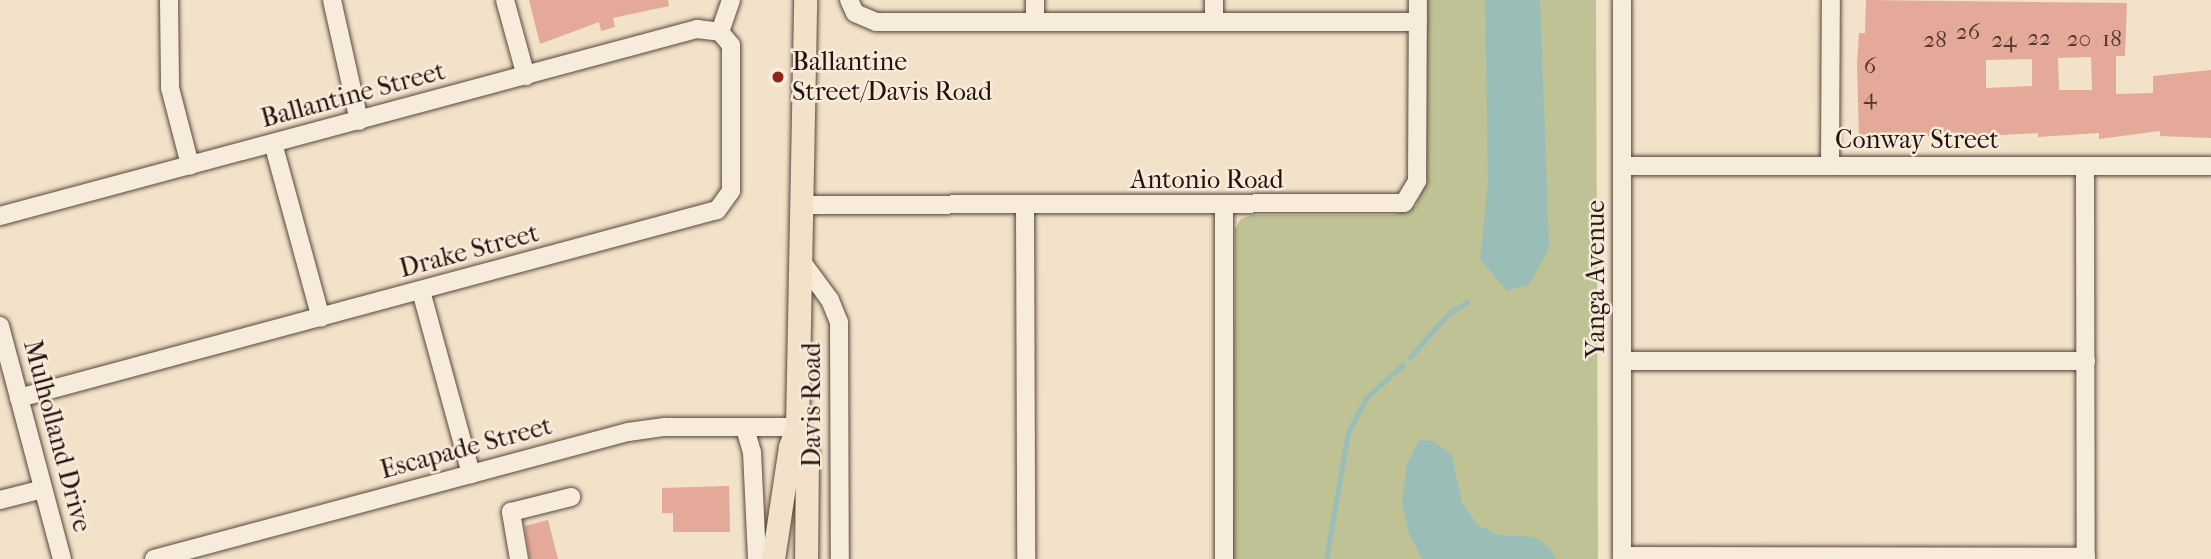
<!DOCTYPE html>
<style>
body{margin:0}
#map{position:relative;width:2211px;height:559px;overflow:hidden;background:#f2e2c9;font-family:"IM FELL French Canon",serif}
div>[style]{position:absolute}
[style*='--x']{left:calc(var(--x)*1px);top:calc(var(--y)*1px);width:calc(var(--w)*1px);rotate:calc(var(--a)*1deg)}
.green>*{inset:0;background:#bec294}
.water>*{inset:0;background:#9bbdb7}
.stream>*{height:5px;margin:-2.5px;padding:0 2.5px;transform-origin:2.5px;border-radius:2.5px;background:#9bbdb7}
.building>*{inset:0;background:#e4a999}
.roads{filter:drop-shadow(0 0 2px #57473b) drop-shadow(0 0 2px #57473b)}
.minor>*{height:18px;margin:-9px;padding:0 9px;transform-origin:9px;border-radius:9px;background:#f7ecdc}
.major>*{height:23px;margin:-11.5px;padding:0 11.5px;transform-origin:11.5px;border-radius:11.5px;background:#f2e2c9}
.dots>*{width:19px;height:19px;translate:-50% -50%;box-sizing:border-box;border:4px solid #f7ecdc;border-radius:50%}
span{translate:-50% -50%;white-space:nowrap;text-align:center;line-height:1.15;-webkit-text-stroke:5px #f7ecdc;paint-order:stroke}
.number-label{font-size:23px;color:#53382f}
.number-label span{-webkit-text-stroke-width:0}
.poi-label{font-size:26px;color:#23130c}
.left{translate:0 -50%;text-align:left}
.street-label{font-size:26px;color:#23130c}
</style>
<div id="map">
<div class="green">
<i style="clip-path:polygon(1427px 0,1596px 0,1598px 559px,1233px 559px,1235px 229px,1241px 219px,1252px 215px,1393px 215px,1416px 206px,1427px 179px)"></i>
</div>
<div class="water">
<i style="clip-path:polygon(1485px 0,1540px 0,1549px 248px,1530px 284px,1507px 291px,1480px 259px,1488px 182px)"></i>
<i style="clip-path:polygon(1419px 440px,1434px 441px,1452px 456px,1462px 503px,1478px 525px,1498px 535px,1534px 537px,1549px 547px,1556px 559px,1422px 559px,1409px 533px,1402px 502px,1407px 465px)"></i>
</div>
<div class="stream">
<i style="--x:1409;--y:358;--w:60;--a:-48.4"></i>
<i style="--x:1449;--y:313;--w:21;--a:-31"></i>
<i style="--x:1326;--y:559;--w:129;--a:-80.2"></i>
<i style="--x:1348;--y:432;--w:38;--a:-62"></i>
<i style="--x:1366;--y:398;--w:49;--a:-42.5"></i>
</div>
<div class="building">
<i style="clip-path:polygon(529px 0,668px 0,669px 6px,613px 18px,615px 27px,601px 31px,599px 22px,540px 44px)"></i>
<i style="clip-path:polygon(evenodd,1866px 0,2127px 3px,2125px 56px,2116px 56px,2116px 94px,2153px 93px,2153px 76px,2211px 70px,2211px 138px,2160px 136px,2160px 131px,2099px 139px,2099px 133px,2038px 137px,2038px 133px,1963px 137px,1962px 133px,1938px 132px,1938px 136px,1914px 136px,1914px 141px,1863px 141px,1859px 138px,1857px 64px,1859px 33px,1865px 33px,1866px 0,2091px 57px,2092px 90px,2059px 90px,2058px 58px,2091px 57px,1866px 0,2032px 59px,2032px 86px,1986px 88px,1986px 60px,2032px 59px)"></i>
<i style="clip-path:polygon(729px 486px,730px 532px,673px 532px,673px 513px,662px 513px,662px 488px)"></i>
<i style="clip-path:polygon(548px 520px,558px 559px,530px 559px,525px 526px)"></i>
</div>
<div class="roads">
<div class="minor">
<i style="--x:169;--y:0;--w:88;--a:89.3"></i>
<i style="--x:170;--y:88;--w:80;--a:75.4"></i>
<i style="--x:332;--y:0;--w:124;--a:77.4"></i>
<i style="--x:505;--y:0;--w:79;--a:74.6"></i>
<i style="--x:849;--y:0;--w:14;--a:65"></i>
<i style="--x:855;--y:13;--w:23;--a:23"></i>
<i style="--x:876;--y:22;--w:542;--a:0"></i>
<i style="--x:1035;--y:0;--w:22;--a:90"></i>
<i style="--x:1214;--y:0;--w:22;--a:90"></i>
<i style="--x:1622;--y:0;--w:559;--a:90"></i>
<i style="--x:720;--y:32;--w:34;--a:-71"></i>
<i style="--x:273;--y:143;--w:181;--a:74.7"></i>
<i style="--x:1622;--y:166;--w:589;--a:0"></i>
<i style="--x:1830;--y:166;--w:166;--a:-89.7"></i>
<i style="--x:2085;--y:167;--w:392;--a:89.9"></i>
<i style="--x:803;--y:205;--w:601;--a:-0.19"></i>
<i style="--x:1404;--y:203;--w:26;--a:-59"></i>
<i style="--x:1417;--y:181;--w:181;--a:-89.7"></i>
<i style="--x:1025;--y:206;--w:353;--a:89.8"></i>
<i style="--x:1224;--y:206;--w:353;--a:90"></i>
<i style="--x:0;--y:216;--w:722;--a:-15.02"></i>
<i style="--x:697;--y:29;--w:23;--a:7"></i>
<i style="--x:720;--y:32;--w:17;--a:50"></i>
<i style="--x:731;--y:45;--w:146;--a:90"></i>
<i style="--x:731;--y:191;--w:24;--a:126"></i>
<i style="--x:717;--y:210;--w:723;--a:164.93"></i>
<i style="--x:802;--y:262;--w:47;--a:53.6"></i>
<i style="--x:830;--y:300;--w:24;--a:68"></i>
<i style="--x:839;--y:322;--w:237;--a:89.8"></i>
<i style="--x:421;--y:291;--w:190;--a:74.7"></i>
<i style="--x:0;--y:326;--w:241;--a:75.1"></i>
<i style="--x:1622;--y:361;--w:464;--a:0"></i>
<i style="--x:745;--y:428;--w:25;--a:74"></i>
<i style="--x:752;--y:452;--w:107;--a:87.3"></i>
<i style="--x:0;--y:500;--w:44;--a:-14.3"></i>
<i style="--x:1622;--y:556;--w:464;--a:0.1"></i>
<i style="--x:154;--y:559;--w:491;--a:-15"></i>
<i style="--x:628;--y:432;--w:37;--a:-8"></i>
<i style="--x:665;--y:427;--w:132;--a:0"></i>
<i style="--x:519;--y:559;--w:48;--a:-99.7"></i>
<i style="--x:511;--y:512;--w:62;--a:-14"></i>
</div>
<div class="major">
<i style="--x:797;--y:427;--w:29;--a:70"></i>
<i style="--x:807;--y:454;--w:105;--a:90.5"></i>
<i style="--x:773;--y:559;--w:113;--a:-81.4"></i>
<i style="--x:790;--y:447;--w:21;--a:-71"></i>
<i style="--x:797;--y:427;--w:427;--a:-88.9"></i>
</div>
</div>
<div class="dots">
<i style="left:778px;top:77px;background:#8f2418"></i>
</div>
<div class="number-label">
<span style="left:1968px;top:32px">26</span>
<span style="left:2039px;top:38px">22</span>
<span style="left:2079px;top:39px">20</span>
<span style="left:2112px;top:39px">18</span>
<span style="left:1935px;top:40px">28</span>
<span style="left:2004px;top:40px">24</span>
<span style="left:1870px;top:66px">6</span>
<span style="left:1870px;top:97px">4</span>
</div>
<div class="poi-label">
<span class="left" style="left:792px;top:77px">Ballantine<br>Street/Davis Road</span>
</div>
<div class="street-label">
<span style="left:353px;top:95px;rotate:-15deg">Ballantine Street</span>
<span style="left:1917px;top:140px">Conway Street</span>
<span style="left:1207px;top:180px">Antonio Road</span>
<span style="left:469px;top:251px;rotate:-15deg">Drake Street</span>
<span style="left:1596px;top:279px;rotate:-90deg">Yanga Avenue</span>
<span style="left:812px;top:405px;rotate:-90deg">Davis Road</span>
<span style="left:57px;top:436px;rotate:75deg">Mulholland Drive</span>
<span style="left:466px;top:448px;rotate:-15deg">Escapade Street</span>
</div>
</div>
